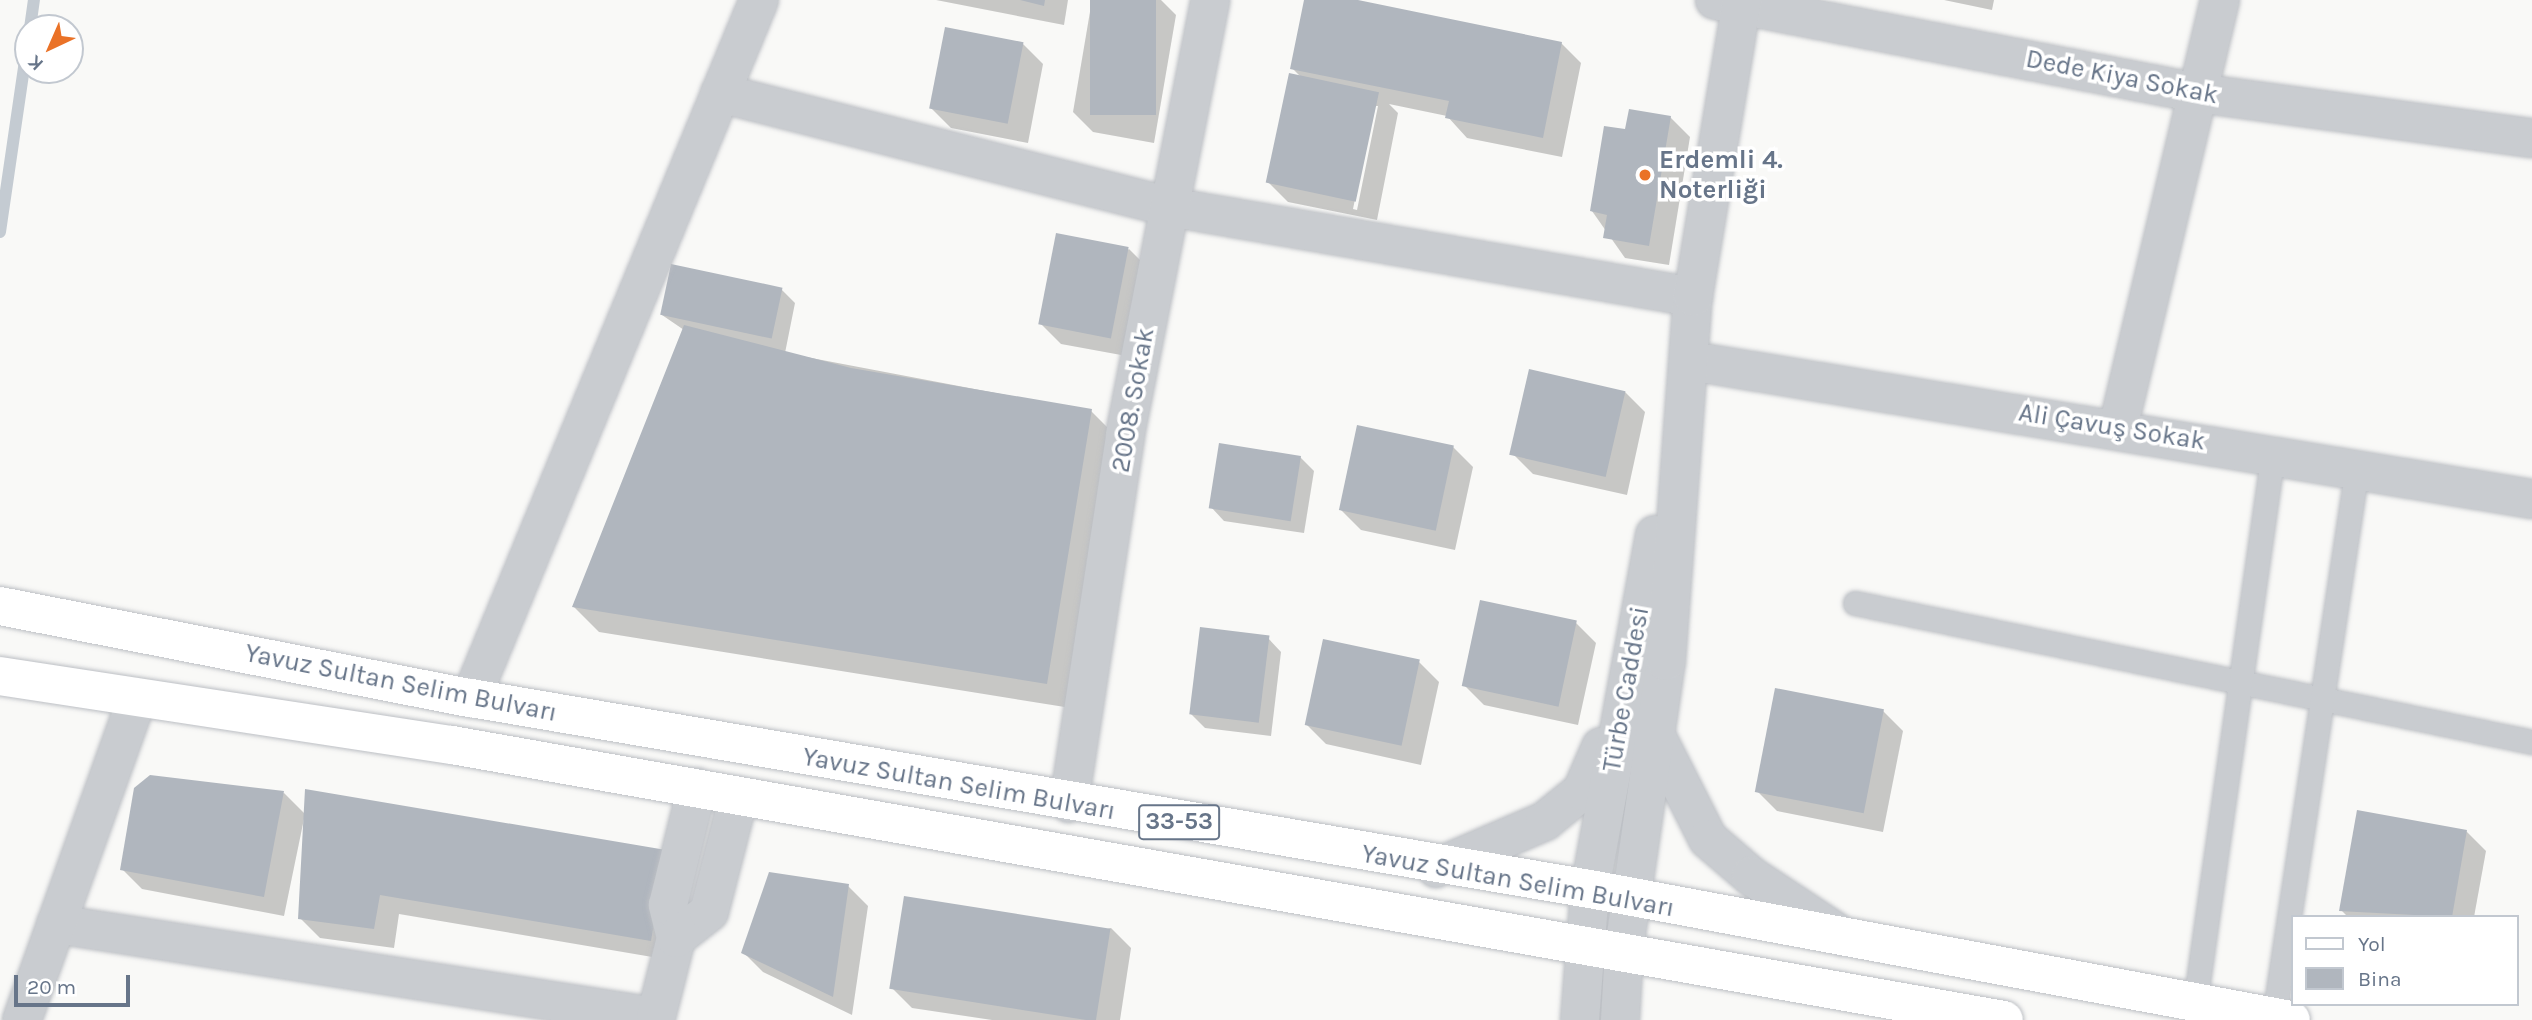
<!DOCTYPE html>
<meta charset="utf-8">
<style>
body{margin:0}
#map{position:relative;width:2532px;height:1020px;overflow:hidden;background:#f9f9f7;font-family:Karla,sans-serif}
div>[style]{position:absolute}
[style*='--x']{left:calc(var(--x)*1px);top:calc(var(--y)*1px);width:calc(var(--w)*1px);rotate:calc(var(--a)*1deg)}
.shadow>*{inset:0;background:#0003}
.stream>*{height:12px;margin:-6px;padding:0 6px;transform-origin:6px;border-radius:6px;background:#c4cbd2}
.building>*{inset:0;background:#b0b6be;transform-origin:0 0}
.roads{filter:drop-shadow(0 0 2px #bcbfc4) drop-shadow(0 0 2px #bcbfc4)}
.service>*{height:23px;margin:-11.5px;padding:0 11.5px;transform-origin:11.5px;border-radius:11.5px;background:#c9ccd0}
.minor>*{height:38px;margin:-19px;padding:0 19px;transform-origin:19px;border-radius:19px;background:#c9ccd0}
.tertiary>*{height:38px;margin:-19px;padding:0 19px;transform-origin:19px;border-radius:19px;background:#c9ccd0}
.primary>*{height:38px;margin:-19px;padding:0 19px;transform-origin:19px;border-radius:19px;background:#fff}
.dots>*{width:19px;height:19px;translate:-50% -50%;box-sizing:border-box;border:4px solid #fff;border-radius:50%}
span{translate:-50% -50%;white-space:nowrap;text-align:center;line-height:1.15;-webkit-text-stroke:7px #fff;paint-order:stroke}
.shield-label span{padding:2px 5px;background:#fff;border:2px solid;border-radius:5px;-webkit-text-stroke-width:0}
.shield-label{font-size:24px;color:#677589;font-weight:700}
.street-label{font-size:26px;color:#677589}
.poi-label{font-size:26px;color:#677589;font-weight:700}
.left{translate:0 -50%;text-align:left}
.legend{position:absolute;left:2291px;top:915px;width:228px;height:91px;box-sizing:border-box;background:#fff;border:2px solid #c2c8d0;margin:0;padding:9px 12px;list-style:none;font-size:21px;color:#677589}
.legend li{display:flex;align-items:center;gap:14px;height:35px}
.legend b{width:35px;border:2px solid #c2c8d0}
.north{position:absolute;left:14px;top:14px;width:70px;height:70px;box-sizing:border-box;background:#fff;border:2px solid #c2c8d0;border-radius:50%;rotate:224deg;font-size:19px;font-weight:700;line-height:28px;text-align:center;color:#677589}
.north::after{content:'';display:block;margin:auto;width:24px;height:32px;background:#ea7227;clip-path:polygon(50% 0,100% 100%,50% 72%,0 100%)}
.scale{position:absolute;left:14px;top:975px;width:116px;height:32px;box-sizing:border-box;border:4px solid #677589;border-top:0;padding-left:9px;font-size:21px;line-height:24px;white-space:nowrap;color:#677589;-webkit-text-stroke:5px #fff;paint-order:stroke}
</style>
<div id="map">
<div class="shadow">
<i style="clip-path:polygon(936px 0,1068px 0,1064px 25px)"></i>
<i style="clip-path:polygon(1092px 0,1161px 0,1176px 15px,1154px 143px,1093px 132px,1073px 112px)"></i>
<i style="clip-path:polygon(evenodd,1306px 0,1350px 0,1561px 43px,1581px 63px,1562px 157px,1467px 138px,1447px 116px,1389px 104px,1398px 113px,1377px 220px,1288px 202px,1268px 182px,1301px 77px,1292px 68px,1306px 0,1374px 106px,1378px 106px,1357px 210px,1353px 209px,1374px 106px)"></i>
<i style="clip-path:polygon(1944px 0,1994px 0,1992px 10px)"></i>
<i style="clip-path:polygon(1023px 44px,1043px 64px,1028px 143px,951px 128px,931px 108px)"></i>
<i style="clip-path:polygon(1670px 117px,1690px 137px,1669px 265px,1625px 258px,1592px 211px,1627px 131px)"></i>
<i style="clip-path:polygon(1129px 249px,1149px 269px,1132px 357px,1061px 344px,1041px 324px)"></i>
<i style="clip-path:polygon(781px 289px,795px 303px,785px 353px,1091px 411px,1116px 436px,1071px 708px,599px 632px,574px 607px,684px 330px,662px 315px)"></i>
<i style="clip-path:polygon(1625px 392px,1645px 412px,1627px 495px,1533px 474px,1513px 454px)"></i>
<i style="clip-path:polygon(1453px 447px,1473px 467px,1455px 550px,1361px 530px,1341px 510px)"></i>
<i style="clip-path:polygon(1300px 457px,1314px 471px,1304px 533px,1224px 521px,1211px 507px)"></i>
<i style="clip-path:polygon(1576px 623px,1596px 643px,1578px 725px,1484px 705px,1464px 685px)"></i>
<i style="clip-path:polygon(1268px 638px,1281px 652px,1271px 736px,1205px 728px,1191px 714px)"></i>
<i style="clip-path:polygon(1419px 662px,1439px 682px,1421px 765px,1326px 744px,1306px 724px)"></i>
<i style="clip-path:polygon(1883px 711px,1903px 731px,1883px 832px,1777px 811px,1757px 791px)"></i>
<i style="clip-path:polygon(307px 791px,665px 851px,670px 960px,399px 914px,394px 948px,320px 938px,300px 918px)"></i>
<i style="clip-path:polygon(284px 793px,305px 814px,284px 916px,142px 889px,122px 869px)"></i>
<i style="clip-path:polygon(2466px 831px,2486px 851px,2474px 917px,2348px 917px,2341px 910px)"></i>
<i style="clip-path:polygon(848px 886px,868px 906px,852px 1015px,763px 972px,743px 952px)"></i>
<i style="clip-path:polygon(1111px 928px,1131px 948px,1120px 1020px,992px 1020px,912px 1008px,892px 988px)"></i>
</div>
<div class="stream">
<i style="--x:30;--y:28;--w:28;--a:-82"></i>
<i style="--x:0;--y:232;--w:194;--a:-81.7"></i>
</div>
<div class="building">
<i style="clip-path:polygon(1020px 0,1045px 0,1044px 6px)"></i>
<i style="left:1090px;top:0;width:66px;height:115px"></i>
<i style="clip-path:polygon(1304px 0,1358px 0,1562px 42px,1543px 138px,1445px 118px,1449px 101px,1290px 69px)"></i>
<i style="left:945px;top:27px;width:80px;height:83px;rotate:11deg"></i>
<i style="left:1289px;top:73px;width:92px;height:112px;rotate:12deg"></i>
<i style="clip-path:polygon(1629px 109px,1671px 116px,1649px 246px,1603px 238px,1607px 215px,1590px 211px,1604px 126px,1625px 129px)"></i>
<i style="left:1056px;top:233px;width:74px;height:93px;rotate:11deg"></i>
<i style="left:671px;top:264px;width:114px;height:52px;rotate:12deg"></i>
<i style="clip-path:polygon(684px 325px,851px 368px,1092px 409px,1047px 684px,572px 607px)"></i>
<i style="left:1529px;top:369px;width:99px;height:88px;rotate:13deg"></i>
<i style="left:1357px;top:425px;width:99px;height:87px;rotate:12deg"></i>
<i style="left:1219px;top:443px;width:83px;height:66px;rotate:9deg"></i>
<i style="left:1480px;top:600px;width:99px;height:88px;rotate:12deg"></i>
<i style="left:1200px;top:627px;width:70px;height:88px;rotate:7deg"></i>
<i style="left:1323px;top:639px;width:99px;height:88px;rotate:12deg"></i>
<i style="left:1775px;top:688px;width:111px;height:106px;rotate:11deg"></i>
<i style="clip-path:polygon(150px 775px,284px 791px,264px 897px,120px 870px,134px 788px)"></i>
<i style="clip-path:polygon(305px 789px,666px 850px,651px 941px,380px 895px,374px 929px,298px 919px)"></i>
<i style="clip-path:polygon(2357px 810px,2467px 830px,2452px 917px,2339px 911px)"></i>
<i style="clip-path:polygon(769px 872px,849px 884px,833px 997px,741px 953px)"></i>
<i style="left:904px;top:896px;width:209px;height:94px;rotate:9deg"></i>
</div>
<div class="roads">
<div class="service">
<i style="--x:1855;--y:603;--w:691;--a:11.6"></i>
<i style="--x:2195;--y:1003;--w:556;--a:-81.93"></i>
<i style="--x:2274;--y:1017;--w:555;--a:-81.4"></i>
</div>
<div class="minor">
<i style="--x:1715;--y:0;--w:492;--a:10.9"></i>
<i style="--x:2198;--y:93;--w:337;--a:7.7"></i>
<i style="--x:720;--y:93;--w:464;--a:14.2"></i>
<i style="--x:1170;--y:207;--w:531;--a:9.76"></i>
<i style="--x:1691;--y:361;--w:852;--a:9.32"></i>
<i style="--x:2118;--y:428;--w:440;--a:-76.6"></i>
<i style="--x:471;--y:698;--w:755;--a:-67.58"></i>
<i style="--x:1069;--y:803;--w:372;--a:-81.3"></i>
<i style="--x:1125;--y:435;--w:443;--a:-78.9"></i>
<i style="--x:56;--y:924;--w:607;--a:8.81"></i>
<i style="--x:656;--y:1017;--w:81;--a:-75.8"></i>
<i style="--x:676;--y:938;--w:34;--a:-104"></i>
<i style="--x:668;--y:905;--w:121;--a:-76.1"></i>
<i style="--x:676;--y:938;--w:42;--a:-38.2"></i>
<i style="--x:709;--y:912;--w:120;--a:-75.5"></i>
<i style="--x:22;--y:1020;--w:339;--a:-70.3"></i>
</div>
<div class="tertiary">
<i style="--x:1656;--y:736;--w:115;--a:63.2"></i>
<i style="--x:1708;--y:839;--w:57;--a:40.7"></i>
<i style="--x:1751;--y:876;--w:110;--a:33.5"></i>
<i style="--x:1436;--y:868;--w:119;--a:-23.3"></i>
<i style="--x:1545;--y:821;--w:48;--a:-39"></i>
<i style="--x:1582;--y:791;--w:48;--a:-66.6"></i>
<i style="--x:1580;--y:1020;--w:131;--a:-85.6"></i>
<i style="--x:1590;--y:889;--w:360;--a:-79.6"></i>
<i style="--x:1620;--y:1020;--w:72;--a:-86.8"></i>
<i style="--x:1624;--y:948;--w:290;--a:-81.7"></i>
<i style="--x:1666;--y:661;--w:365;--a:-85.8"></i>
<i style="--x:1693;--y:297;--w:301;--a:-80.6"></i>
</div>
<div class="primary">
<i style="--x:0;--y:606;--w:480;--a:11.1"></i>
<i style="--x:471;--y:698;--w:1135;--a:9.69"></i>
<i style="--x:1590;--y:889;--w:713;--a:10.59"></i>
<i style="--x:0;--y:676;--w:457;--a:8.7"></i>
<i style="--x:452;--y:745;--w:1576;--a:10.05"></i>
</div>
</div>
<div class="dots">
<i style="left:1645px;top:175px;background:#ea7227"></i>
</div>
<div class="shield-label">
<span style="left:1179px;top:822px">33-53</span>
</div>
<div class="street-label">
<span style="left:2122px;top:77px;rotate:11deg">Dede Kiya Sokak</span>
<span style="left:1133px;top:400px;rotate:-80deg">2008. Sokak</span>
<span style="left:2112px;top:427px;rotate:9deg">Ali Çavuş Sokak</span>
<span style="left:401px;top:683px;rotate:11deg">Yavuz Sultan Selim Bulvarı</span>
<span style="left:1626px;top:689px;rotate:-80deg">Türbe Caddesi</span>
<span style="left:959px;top:784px;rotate:10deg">Yavuz Sultan Selim Bulvarı</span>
<span style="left:1518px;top:881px;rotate:10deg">Yavuz Sultan Selim Bulvarı</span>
</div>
<div class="poi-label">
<span class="left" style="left:1659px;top:175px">Erdemli 4.<br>Noterliği</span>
</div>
<ul class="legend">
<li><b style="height:9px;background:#fff"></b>Yol</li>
<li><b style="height:19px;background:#b0b6be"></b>Bina</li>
</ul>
<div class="north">K</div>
<div class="scale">20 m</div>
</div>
